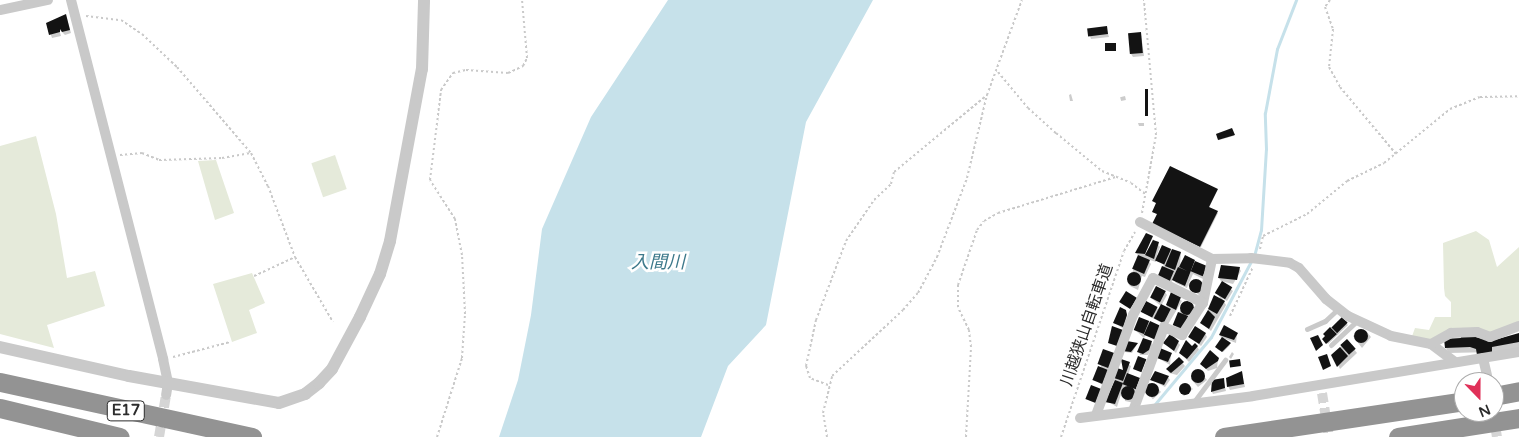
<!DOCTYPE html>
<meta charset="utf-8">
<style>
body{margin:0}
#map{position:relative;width:1519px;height:437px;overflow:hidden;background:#fff;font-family:"Varela Round","Noto Sans JP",sans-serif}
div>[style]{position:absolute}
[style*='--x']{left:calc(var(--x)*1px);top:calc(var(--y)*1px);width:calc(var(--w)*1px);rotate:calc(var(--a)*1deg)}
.green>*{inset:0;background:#e5eada;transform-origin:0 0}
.water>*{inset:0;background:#c6e1ea}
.shadow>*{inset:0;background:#0003;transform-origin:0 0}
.stream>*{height:3px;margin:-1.5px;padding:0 1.5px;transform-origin:1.5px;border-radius:1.5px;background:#c6e1ea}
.building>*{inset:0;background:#131313;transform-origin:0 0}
.round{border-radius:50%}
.minor-tunnel>*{height:10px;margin-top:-5px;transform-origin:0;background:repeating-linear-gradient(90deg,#d5d5d5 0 10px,transparent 0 15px)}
.path>*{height:2px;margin-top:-1px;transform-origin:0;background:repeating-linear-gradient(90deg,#c9c9c9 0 2.5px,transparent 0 5px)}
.service>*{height:5px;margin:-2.5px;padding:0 2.5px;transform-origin:2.5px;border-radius:2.5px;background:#c9c9c9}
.minor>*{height:10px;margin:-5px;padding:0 5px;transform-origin:5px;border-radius:5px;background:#c9c9c9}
.tertiary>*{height:12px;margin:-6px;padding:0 6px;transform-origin:6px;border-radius:6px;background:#c9c9c9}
.motorway>*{height:19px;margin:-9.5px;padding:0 9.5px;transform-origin:9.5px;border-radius:9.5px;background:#939393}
span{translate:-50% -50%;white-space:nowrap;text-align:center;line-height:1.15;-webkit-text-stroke:5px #fff;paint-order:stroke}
.shield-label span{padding:1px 4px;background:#fff;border:1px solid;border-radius:4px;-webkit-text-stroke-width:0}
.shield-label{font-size:15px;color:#2c2c2c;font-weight:700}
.street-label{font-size:16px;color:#2c2c2c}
.water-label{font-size:18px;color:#3d798b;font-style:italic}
.north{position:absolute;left:1454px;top:372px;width:50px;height:50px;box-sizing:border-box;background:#fff;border:1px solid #ababab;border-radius:50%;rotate:158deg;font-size:14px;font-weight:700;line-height:20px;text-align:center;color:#2c2c2c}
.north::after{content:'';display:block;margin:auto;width:18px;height:22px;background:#e03159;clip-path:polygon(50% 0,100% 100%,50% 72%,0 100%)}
</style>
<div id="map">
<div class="green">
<i style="clip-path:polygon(36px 136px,56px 214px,67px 278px,95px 271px,105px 306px,47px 325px,54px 348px,0 334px,0 146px)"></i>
<i style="left:335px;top:155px;width:36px;height:25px;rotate:71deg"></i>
<i style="clip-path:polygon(216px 160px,234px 213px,215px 220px,198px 161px)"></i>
<i style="clip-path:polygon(1476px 231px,1489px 240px,1497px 267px,1519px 247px,1519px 323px,1489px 333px,1475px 329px,1430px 342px,1411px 339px,1415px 328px,1429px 330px,1435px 317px,1451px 317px,1451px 302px,1445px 296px,1444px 288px,1443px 243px)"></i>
<i style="clip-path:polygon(252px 273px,265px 303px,249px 310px,257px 333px,232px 342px,213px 284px)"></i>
</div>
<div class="water">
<i style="clip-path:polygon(668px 0,873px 0,806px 122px,766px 325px,728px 366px,701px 437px,499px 437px,518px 380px,531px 315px,542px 229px,591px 117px)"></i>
</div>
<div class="shadow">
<i style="clip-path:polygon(67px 19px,71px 33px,65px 35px,59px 29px,61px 36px,52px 38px,47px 24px)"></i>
<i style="clip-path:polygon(1106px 27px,1109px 37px,1091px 39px,1088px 29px)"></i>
<i style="clip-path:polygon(1141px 34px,1144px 56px,1133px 57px,1131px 54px)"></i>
<i style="clip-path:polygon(1071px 94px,1073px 101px,1070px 101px,1069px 95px)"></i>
<i style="left:1125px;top:96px;width:4px;height:5px;rotate:76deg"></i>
<i style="clip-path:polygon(1138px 123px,1144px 123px,1144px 126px,1139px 126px)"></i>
<i style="left:1232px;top:129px;width:7px;height:16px;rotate:74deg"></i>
<i style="clip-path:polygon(1217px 190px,1209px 208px,1218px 213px,1201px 247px,1155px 225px,1158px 215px,1153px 212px,1157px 204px,1154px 201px)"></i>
<i style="clip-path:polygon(1153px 239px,1160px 247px,1157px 255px,1170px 250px,1181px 253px,1180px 264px,1185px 257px,1206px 267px,1205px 280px,1193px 274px,1188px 285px,1194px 279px,1202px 286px,1201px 297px,1188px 285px,1187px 288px,1176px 283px,1173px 279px,1170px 285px,1159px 276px,1164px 265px,1156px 259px,1156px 262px,1147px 259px,1151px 264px,1145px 277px,1142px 276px,1138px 290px,1130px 286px,1128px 283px,1139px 256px,1136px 253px,1147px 252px)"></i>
<i style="clip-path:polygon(1239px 268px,1241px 271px,1233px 284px,1221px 281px,1219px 278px)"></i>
<i style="clip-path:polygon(1223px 283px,1233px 291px,1227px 301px,1222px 298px,1226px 305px,1211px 331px,1201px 323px,1215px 297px,1221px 300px,1217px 293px)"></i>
<i style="clip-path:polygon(1165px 292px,1167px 295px,1161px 306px,1166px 308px,1172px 294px,1182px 301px,1167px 326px,1142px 312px,1157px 308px,1159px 311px,1161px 306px,1151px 298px)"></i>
<i style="clip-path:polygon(1185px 301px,1194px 308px,1184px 332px,1173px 325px)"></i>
<i style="clip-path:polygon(1125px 311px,1127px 314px,1125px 330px,1115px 323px)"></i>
<i style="clip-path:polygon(1342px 319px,1348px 325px,1328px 344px,1324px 340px,1337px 334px,1333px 327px)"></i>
<i style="clip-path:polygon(1148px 322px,1150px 325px,1157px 342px,1146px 334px,1144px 338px,1135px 330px)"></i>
<i style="clip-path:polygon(1360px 330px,1363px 333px,1366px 331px,1371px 337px,1362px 348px,1353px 336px)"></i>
<i style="clip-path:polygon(1205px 333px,1207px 337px,1201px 346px,1190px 337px)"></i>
<i style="clip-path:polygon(1237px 334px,1236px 343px,1223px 338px,1230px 345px,1223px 352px,1217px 349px,1222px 339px,1220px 335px)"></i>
<i style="clip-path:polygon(1519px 334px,1519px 348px,1494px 352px,1449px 353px,1446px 348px,1462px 339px,1491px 342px)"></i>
<i style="clip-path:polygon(1347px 340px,1357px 353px,1340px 369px,1333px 355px)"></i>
<i style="clip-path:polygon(1151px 342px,1153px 345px,1148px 355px,1140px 355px,1139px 352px)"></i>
<i style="clip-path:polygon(1178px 342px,1180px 345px,1176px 353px,1165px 343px)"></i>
<i style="clip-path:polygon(1137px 344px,1132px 353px,1125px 352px,1125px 351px)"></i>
<i style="clip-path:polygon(1197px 346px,1199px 350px,1189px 362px,1180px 353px)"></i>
<i style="clip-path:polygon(1104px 351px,1111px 371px,1106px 369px,1109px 374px,1104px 386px,1095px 380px,1102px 369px,1100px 364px)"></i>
<i style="clip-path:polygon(1232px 352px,1234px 354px,1231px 359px,1229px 357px)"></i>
<i style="clip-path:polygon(1171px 354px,1170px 365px,1158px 358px)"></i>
<i style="clip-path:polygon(1179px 359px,1185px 366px,1177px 375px,1169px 373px,1168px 370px)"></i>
<i style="clip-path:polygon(1218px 359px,1217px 368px,1208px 371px,1201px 364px)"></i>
<i style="clip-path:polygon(1122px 360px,1131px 366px,1128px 375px,1138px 391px,1135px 390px,1137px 394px,1134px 403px,1125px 401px,1123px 388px,1117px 407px,1107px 401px,1115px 378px,1124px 372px)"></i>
<i style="clip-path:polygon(1199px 370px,1207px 380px,1198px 387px,1191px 379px)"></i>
<i style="clip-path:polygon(1242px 373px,1245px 387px,1230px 390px,1228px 386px)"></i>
<i style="clip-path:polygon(1168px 377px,1170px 380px,1165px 387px,1152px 380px)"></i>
<i style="clip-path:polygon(1223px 380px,1226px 391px,1213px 394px,1212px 392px)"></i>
<i style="left:1153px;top:383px;width:12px;height:11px;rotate:48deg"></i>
<i style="clip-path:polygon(1186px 383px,1193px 389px,1184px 396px,1179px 391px)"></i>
</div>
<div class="stream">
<i style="--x:1254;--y:256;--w:27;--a:-75"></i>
<i style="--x:1261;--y:230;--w:81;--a:-86.5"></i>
<i style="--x:1266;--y:149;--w:36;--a:-92"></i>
<i style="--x:1265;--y:113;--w:65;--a:-79.4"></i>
<i style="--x:1277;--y:49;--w:53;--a:-68.8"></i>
<i style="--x:1155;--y:404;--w:87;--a:-50.1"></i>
<i style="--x:1211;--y:337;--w:86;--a:-62.2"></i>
</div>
<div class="building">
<i style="clip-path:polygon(66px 14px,70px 30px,62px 32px,60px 29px,60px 32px,49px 35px,46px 23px)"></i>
<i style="left:1107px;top:26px;width:8px;height:20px;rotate:83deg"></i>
<i style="left:1141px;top:32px;width:21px;height:13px;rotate:85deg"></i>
<i style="left:1105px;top:43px;width:11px;height:8px"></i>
<i style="left:1145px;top:89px;width:3px;height:27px"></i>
<i style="clip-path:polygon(1232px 128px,1235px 135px,1218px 140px,1216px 134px)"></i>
<i style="clip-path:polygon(1170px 166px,1218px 189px,1209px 207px,1218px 211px,1200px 247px,1152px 224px,1157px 214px,1152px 212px,1156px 203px,1152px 201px)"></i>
<i style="clip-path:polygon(1146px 233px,1153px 236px,1145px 254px,1135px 253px)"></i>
<i style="clip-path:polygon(1153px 240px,1159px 242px,1154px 259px,1145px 255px)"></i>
<i style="left:1162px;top:245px;width:10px;height:17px;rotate:24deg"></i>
<i style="clip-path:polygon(1172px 249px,1181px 252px,1175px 270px,1165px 266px)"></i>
<i style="left:1138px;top:255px;width:13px;height:15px;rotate:23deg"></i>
<i style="clip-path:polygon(1185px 255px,1195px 260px,1185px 286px,1172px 280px,1178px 267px,1187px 271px,1179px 267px)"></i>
<i style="left:1195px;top:261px;width:13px;height:11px;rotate:23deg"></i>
<i style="clip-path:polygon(1221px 265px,1240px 267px,1237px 280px,1218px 278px)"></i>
<i style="left:1162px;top:266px;width:13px;height:11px;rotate:23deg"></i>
<i class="round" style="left:1127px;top:272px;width:14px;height:14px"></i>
<i class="round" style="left:1189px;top:279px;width:14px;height:14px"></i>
<i style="left:1222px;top:281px;width:12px;height:14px;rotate:31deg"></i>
<i style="left:1156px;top:286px;width:11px;height:13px;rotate:27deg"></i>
<i style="left:1126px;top:291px;width:13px;height:13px;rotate:32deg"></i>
<i style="clip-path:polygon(1171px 292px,1181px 297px,1176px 310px,1166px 305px)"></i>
<i style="clip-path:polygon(1214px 295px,1225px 301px,1217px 314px,1208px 309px)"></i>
<i class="round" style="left:1180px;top:301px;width:14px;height:14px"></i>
<i style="left:1146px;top:301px;width:13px;height:12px;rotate:27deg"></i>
<i style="left:1161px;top:304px;width:11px;height:16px;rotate:27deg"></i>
<i style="clip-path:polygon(1120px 307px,1126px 310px,1127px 315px,1123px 327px,1113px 323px)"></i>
<i style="clip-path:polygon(1208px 310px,1215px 317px,1209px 329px,1200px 323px)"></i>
<i style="left:1178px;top:312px;width:11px;height:14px;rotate:22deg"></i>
<i style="left:1139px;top:317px;width:11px;height:14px;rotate:22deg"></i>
<i style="left:1342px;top:317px;width:8px;height:15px;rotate:45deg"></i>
<i style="left:1150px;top:321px;width:12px;height:15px;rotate:24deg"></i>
<i style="clip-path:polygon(1224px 325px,1238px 333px,1234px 340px,1219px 335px)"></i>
<i style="clip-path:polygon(1112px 326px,1123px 330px,1117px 346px,1108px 343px)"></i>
<i style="left:1195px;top:326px;width:13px;height:13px;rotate:32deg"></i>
<i style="clip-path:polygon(1330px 327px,1337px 334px,1326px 344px,1322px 339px,1325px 336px,1323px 334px)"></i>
<i class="round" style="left:1354px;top:329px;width:14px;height:14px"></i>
<i style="clip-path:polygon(1460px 333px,1491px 341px,1519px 333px,1519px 342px,1492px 347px,1492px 354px,1477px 355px,1476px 349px,1470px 347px,1445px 348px,1444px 339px,1461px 338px)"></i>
<i style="clip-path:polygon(1170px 334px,1179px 341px,1174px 351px,1163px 343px)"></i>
<i style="clip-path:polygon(1318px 335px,1323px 345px,1316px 351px,1310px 338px)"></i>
<i style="clip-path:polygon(1222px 337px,1231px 343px,1222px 352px,1215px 347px)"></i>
<i style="clip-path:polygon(1143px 338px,1152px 341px,1149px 350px,1143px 354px,1137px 352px)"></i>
<i style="left:1347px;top:339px;width:13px;height:9px;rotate:48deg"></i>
<i style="clip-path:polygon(1186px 340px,1192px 346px,1195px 343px,1198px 346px,1187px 359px,1179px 353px)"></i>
<i style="clip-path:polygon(1127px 341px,1138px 343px,1131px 352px,1123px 351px)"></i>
<i style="clip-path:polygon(1340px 347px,1348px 356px,1337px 367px,1331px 355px)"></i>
<i style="clip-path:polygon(1160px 348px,1172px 353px,1168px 362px,1157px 358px)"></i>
<i style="left:1103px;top:349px;width:12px;height:16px;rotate:20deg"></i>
<i style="clip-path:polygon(1210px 350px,1219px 358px,1218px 361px,1206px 369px,1200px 364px)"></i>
<i style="clip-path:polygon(1327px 354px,1331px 366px,1323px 370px,1318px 357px)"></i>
<i style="left:1138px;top:356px;width:9px;height:14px;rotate:21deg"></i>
<i style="clip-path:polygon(1179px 357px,1184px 362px,1171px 373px,1166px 369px)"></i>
<i style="clip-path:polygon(1121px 359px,1130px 362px,1123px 381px,1114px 378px,1117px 368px,1123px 370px)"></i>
<i style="left:1240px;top:359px;width:7px;height:11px;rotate:82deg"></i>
<i style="left:1098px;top:366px;width:11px;height:15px;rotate:22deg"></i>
<i class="round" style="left:1191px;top:369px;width:14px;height:14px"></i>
<i style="clip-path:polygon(1155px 371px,1169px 376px,1164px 385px,1150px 380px)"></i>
<i style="clip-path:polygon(1242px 371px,1244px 384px,1227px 387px,1226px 378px)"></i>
<i style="left:1127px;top:373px;width:14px;height:12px;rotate:21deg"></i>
<i style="clip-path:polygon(1224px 378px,1225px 388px,1211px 392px,1212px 380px)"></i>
<i style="clip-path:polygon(1115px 380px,1123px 383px,1115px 404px,1105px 402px)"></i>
<i class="round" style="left:1179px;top:383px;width:12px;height:12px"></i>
<i class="round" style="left:1145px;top:383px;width:14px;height:14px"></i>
<i style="left:1091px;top:385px;width:11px;height:15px;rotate:22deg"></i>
<i class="round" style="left:1121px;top:386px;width:14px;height:14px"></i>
</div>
<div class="minor-tunnel">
<i style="--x:1322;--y:393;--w:45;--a:81"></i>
<i style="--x:1493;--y:412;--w:25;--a:81"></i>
<i style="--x:159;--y:437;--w:43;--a:-80.5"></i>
</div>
<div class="path">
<i style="--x:1330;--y:0;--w:9;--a:126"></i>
<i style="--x:1325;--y:7;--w:23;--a:70"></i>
<i style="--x:1333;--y:29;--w:38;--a:96"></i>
<i style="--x:1329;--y:67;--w:23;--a:61"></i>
<i style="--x:1340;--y:87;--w:87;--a:50.1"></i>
<i style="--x:86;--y:16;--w:35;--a:7"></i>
<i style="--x:121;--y:20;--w:25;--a:34"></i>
<i style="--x:142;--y:34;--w:48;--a:43.3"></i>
<i style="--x:177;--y:67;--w:113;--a:49.3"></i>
<i style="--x:251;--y:153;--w:37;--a:63"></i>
<i style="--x:268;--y:186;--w:76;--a:69.2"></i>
<i style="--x:295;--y:257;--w:75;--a:59.7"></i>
<i style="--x:998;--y:72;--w:47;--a:50.2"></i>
<i style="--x:1028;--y:108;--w:38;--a:42"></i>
<i style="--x:1056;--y:133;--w:60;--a:39.6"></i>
<i style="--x:1102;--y:171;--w:31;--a:22"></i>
<i style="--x:1131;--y:183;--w:18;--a:38"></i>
<i style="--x:120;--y:155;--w:22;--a:-5"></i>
<i style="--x:142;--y:153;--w:18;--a:22"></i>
<i style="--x:159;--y:160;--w:63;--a:-1.8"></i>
<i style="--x:222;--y:158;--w:29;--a:-10"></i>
<i style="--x:1142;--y:213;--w:79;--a:-79.8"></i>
<i style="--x:1156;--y:135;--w:136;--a:-95.1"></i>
<i style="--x:1260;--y:249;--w:13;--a:-77"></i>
<i style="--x:1263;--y:236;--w:49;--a:-26.6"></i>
<i style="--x:1307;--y:214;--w:52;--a:-39.5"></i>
<i style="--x:1347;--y:181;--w:41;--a:-25.9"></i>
<i style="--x:1384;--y:163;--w:85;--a:-39.3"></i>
<i style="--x:1450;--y:109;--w:32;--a:-22"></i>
<i style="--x:1480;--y:97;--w:39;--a:-1"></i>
<i style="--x:254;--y:276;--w:45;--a:-24.9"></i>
<i style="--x:1230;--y:316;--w:54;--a:-64.9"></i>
<i style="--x:173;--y:357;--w:59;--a:-14.7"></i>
<i style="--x:828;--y:385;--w:19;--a:-159"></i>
<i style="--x:810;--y:378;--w:13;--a:-108"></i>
<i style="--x:806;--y:366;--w:47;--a:-77.7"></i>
<i style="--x:816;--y:320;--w:85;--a:-69.2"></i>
<i style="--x:846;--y:241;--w:50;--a:-55.7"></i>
<i style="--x:874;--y:200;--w:23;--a:-43"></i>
<i style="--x:891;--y:184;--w:12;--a:-76"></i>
<i style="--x:894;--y:172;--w:121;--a:-39.6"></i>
<i style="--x:437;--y:437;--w:83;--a:-72.4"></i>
<i style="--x:462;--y:358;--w:44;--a:-86.1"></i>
<i style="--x:465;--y:314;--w:59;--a:-92.9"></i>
<i style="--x:462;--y:255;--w:37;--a:-101"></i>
<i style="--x:455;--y:219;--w:46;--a:-122.7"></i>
<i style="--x:430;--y:180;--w:91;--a:-83"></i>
<i style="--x:441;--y:90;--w:21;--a:-55"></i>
<i style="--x:453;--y:73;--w:13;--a:-13"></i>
<i style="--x:466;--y:70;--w:42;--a:4.1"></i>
<i style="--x:508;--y:73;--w:17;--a:-25"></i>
<i style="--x:523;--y:66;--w:9;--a:-63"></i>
<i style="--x:527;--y:58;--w:58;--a:-94.9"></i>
<i style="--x:827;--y:437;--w:24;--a:-99"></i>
<i style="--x:823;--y:413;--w:38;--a:-76"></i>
<i style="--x:832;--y:376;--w:97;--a:-42.9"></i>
<i style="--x:903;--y:310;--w:23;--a:-49"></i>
<i style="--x:918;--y:293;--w:41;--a:-62.2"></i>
<i style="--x:937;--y:257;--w:85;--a:-69.2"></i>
<i style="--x:967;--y:178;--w:85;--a:-76.5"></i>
<i style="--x:987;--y:95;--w:101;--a:-69.8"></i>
<i style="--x:966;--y:437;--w:90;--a:-86.8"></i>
<i style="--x:971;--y:347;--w:17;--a:-97"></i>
<i style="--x:969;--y:330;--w:25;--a:-116"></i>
<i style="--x:958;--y:307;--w:22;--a:-90"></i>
<i style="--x:958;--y:285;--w:58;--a:-70.9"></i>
<i style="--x:977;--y:230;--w:11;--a:-52"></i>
<i style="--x:984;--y:221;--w:16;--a:-30"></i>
<i style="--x:998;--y:213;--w:123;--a:-17"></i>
<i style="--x:1061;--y:437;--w:196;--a:-71.3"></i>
<i style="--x:1124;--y:251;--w:22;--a:-60"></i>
</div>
<div class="service">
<i style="--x:1307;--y:329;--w:20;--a:-24"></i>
<i style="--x:1325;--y:321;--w:18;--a:-43"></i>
<i style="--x:1331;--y:345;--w:35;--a:-43"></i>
<i style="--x:1193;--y:403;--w:54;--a:-53.3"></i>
</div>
<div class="minor">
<i style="--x:71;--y:0;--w:371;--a:75.6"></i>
<i style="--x:163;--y:359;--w:25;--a:78"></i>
<i style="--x:168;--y:383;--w:12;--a:99"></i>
<i style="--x:0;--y:10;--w:49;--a:-11.8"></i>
<i style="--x:1140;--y:222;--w:81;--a:27.2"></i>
<i style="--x:1212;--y:259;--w:39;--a:-1"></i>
<i style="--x:1251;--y:258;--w:39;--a:7"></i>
<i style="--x:1290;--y:263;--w:10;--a:29"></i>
<i style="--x:1299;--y:268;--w:41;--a:48.9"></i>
<i style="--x:1326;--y:299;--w:28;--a:38"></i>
<i style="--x:1348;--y:316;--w:47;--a:24.9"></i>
<i style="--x:1391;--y:336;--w:41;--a:11.3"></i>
<i style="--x:1431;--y:344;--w:30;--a:37"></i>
<i style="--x:1431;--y:344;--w:23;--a:-29"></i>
<i style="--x:1451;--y:333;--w:26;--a:-2"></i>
<i style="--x:1477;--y:332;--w:14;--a:21"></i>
<i style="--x:1490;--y:337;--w:31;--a:-21"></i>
<i style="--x:1483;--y:358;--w:18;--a:77"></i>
<i style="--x:1133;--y:411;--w:90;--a:-69.7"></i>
<i style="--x:1164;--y:327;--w:20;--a:24"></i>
<i style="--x:1182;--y:335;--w:38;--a:-57"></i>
<i style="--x:1203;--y:303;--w:45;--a:-78.4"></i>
<i style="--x:1096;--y:415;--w:107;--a:-69.7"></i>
<i style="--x:1133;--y:315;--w:42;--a:-61.6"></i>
<i style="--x:1153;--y:278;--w:56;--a:26.6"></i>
<i style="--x:1080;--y:418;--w:174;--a:-7.2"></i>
<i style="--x:1253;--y:396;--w:270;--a:-9.4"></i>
</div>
<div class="tertiary">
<i style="--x:0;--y:347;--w:132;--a:12.7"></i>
<i style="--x:129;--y:376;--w:152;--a:10.2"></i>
<i style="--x:279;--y:403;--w:28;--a:-19"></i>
<i style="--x:305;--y:394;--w:18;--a:-38"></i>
<i style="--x:319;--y:383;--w:19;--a:-47"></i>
<i style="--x:332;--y:369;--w:59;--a:-61.7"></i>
<i style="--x:360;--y:317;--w:47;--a:-65.1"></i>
<i style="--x:380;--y:274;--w:34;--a:-73"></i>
<i style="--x:390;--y:241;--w:175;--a:-79.5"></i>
<i style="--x:422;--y:69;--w:69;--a:-88.3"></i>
</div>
<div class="motorway">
<i style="--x:0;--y:382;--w:258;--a:12.3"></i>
<i style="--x:1494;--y:396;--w:25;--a:-11"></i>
<i style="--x:0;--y:408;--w:123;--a:13.6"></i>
<i style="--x:1224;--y:437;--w:243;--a:-8.5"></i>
<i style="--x:1398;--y:437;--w:122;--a:-8.9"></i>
</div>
<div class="shield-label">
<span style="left:126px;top:411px">E17</span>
</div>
<div class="street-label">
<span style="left:1087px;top:325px;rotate:-71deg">川越狭山自転車道</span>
</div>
<div class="water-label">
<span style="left:658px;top:262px">入間川</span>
</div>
<div class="north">N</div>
</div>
